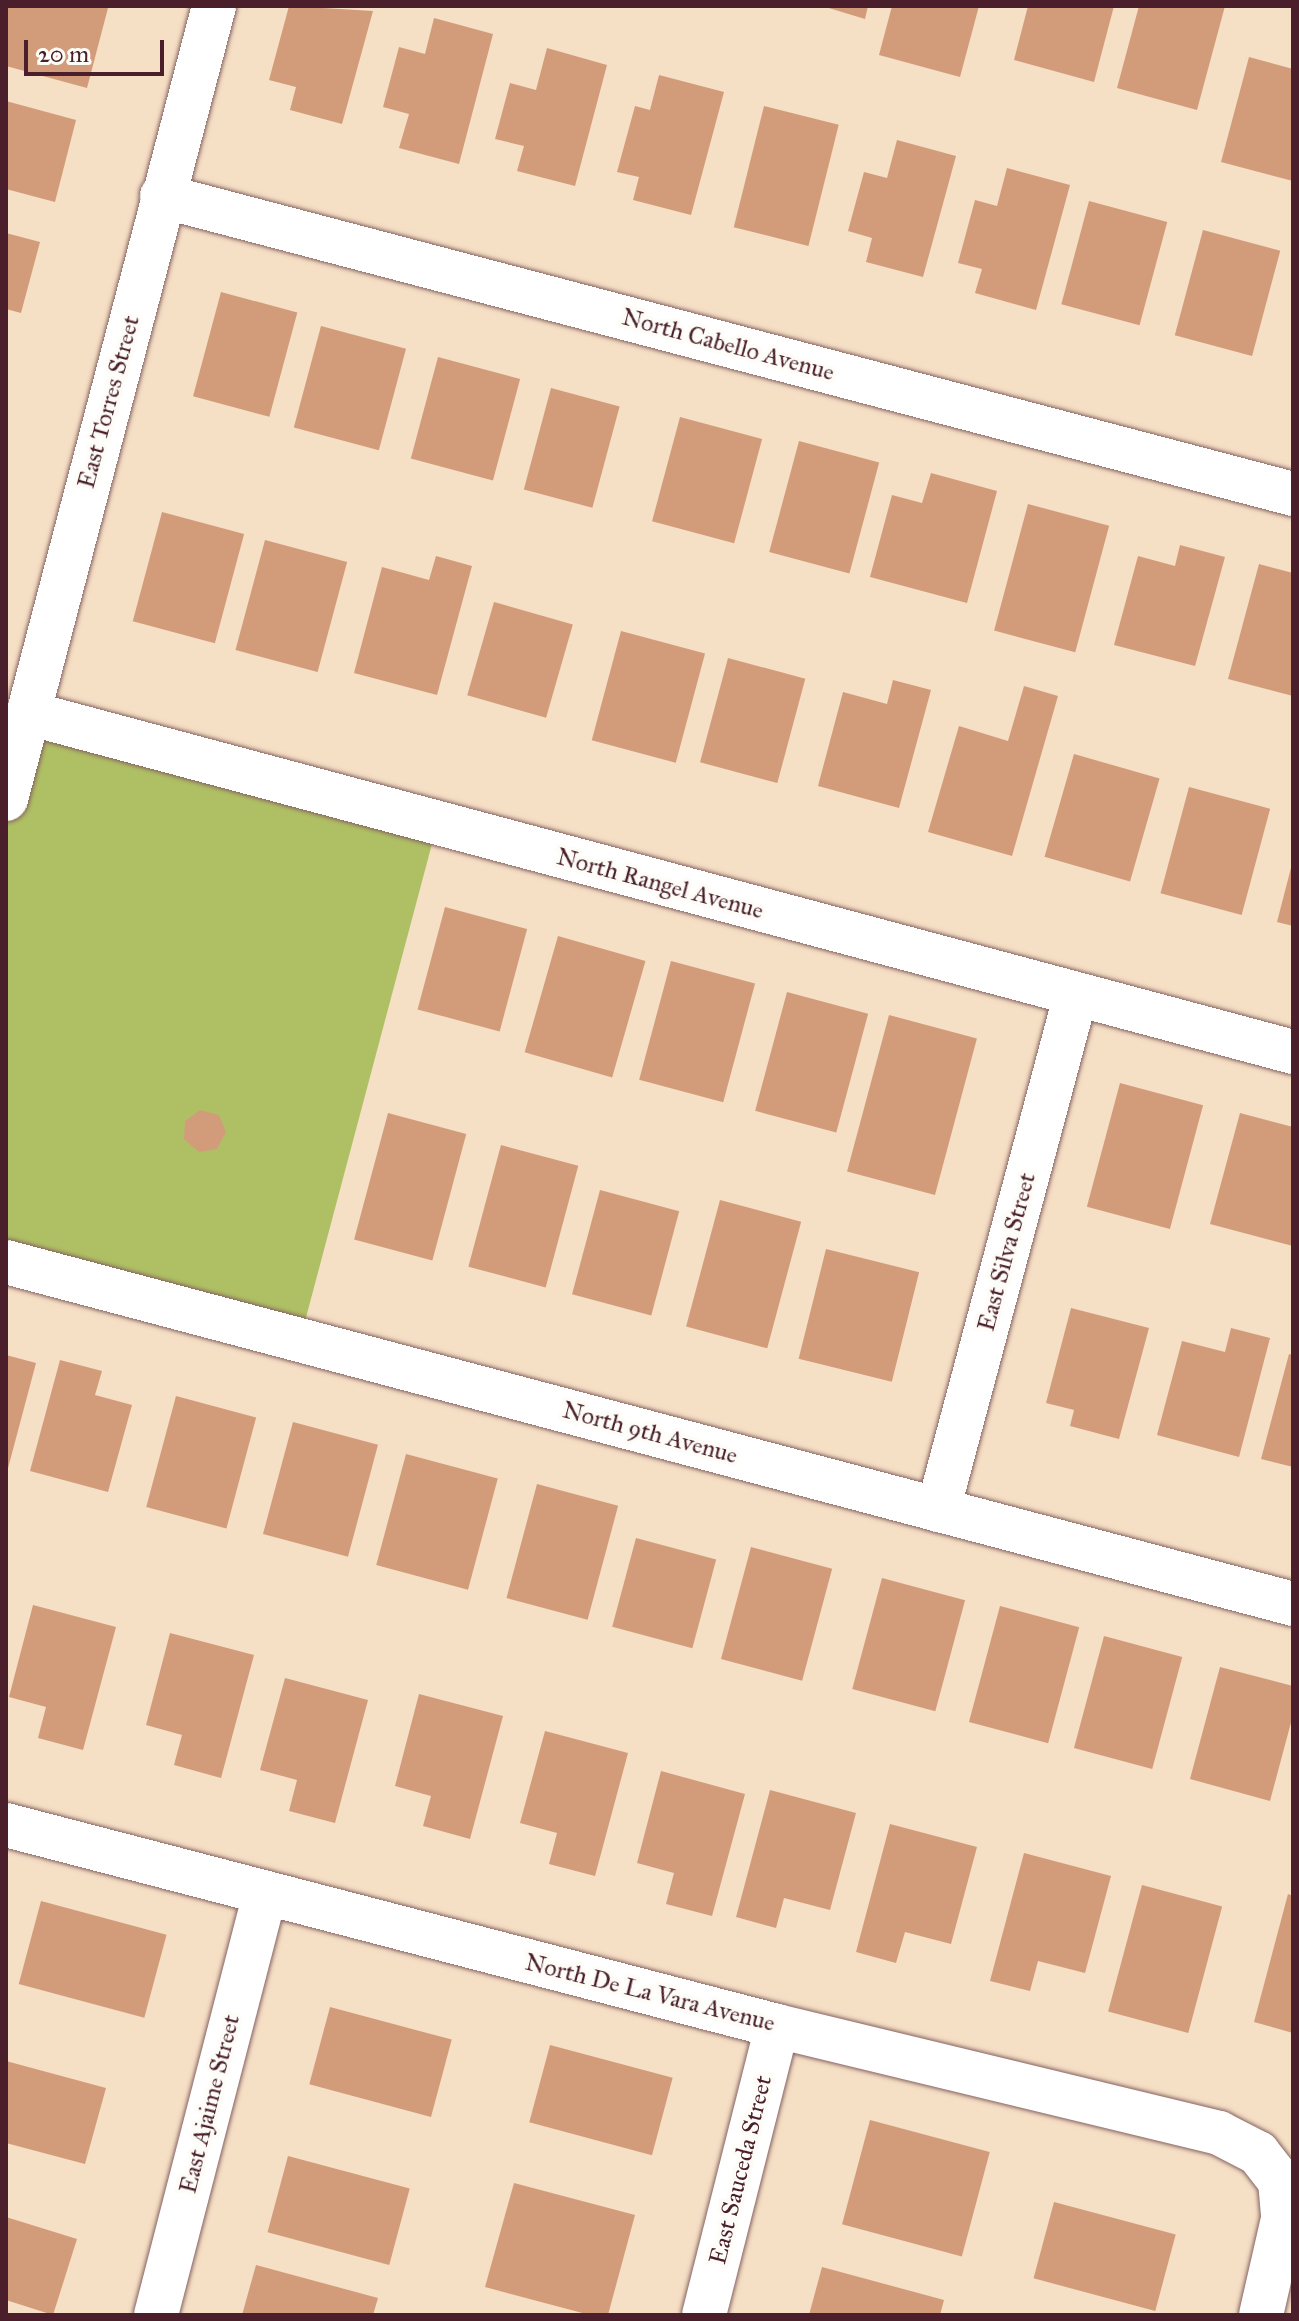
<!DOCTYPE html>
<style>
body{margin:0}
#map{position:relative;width:1299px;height:2321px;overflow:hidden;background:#f5dfc5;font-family:"IM FELL Great Primer",serif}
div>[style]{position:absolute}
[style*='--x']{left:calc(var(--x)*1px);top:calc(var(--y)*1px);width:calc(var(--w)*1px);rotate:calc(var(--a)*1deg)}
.green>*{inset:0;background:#afc064}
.building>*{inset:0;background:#d29c7b;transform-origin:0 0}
.roads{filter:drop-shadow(0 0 2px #866261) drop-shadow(0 0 2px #866261)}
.minor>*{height:44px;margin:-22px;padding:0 22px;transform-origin:22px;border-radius:22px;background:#fff}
span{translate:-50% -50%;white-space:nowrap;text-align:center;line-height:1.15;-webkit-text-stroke:8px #fdfcf7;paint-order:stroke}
.street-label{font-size:24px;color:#4a1f2b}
.frame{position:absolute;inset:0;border:8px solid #4a1f2b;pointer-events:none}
.scale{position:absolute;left:24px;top:40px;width:140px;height:36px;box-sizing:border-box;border:4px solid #4a1f2b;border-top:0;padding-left:10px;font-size:24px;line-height:28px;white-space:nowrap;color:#4a1f2b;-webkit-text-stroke:6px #fdfcf7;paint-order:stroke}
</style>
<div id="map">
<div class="green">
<i style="clip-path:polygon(28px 713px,437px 825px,300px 1340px,6px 1262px,6px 799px)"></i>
</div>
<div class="building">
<i style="clip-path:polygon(6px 6px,108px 8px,87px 88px,6px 66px)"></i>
<i style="clip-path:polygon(289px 6px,373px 11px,342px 124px,290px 110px,296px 87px,269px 80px)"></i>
<i style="clip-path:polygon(822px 6px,868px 6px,865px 19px)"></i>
<i style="clip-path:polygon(892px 6px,979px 6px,960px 77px,879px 55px)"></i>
<i style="clip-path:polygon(1028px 6px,1114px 6px,1094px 82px,1014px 60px)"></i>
<i style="clip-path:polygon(1139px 6px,1225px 6px,1197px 110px,1117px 88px)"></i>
<i style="clip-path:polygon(434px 18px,493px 34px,459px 164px,399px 148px,409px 114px,383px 107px,399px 47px,425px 54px)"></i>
<i style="clip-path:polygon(547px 48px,607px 65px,575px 186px,517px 171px,524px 146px,495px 139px,510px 83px,536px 90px)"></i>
<i style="clip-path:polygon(1249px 57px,1293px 69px,1293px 181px,1221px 162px)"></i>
<i style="clip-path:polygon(659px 75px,724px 92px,691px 215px,633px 200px,639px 177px,617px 172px,635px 106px,650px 110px)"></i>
<i style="clip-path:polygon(6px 101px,76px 120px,55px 202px,6px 189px)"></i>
<i style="left:764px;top:106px;width:77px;height:125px;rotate:14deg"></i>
<i style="clip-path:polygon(897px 140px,956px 156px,923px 277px,866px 262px,872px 238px,848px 231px,864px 172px,887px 178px)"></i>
<i style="clip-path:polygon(1007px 168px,1070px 185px,1036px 310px,975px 293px,982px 269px,958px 263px,975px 200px,997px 206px)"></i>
<i style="left:1089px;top:201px;width:81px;height:107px;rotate:15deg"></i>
<i style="left:1203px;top:230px;width:80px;height:109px;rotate:15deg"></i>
<i style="clip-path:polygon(6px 233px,40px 242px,21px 313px,6px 309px)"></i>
<i style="left:221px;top:292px;width:79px;height:108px;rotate:15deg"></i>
<i style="left:321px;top:326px;width:88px;height:105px;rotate:15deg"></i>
<i style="left:438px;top:357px;width:85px;height:105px;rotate:15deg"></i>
<i style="left:551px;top:388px;width:71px;height:105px;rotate:15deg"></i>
<i style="left:680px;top:417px;width:85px;height:108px;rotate:15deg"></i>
<i style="left:799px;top:441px;width:83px;height:115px;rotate:15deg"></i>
<i style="clip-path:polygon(931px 473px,997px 491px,967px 603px,870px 577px,892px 495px,922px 503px)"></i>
<i style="left:1028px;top:504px;width:84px;height:131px;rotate:15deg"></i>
<i style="left:162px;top:512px;width:85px;height:113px;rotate:15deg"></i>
<i style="left:265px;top:540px;width:85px;height:114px;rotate:15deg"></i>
<i style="clip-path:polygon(1180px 545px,1225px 557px,1195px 666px,1114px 645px,1138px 556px,1175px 566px)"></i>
<i style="clip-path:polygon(436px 556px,472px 566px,437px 695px,354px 673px,382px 567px,429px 580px)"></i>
<i style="clip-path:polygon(1259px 564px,1293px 573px,1293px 696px,1228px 679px)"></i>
<i style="left:494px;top:602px;width:82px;height:97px;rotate:16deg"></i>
<i style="left:621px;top:631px;width:87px;height:113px;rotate:15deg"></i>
<i style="left:728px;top:658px;width:80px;height:108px;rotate:15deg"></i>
<i style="clip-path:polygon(893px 680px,931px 690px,899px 808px,818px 786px,843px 692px,887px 704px)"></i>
<i style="clip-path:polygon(1024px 686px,1058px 696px,1012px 856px,928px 832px,959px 726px,1008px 741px)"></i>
<i style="left:1074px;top:754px;width:89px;height:107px;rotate:16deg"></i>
<i style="left:1189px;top:787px;width:84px;height:110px;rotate:15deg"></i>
<i style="clip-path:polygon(1292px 864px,1293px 864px,1293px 926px,1277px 922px)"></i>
<i style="left:445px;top:907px;width:85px;height:106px;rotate:15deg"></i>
<i style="left:558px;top:936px;width:91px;height:121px;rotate:16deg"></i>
<i style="left:671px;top:961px;width:87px;height:123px;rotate:15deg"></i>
<i style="left:787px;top:992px;width:84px;height:123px;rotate:15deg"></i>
<i style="left:889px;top:1015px;width:91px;height:162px;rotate:15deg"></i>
<i style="left:1120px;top:1083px;width:86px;height:128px;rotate:15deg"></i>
<i style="clip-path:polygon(200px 1110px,219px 1115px,226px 1132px,217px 1149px,199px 1152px,184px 1139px,185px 1121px)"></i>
<i style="left:388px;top:1113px;width:81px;height:131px;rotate:15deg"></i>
<i style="clip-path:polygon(1240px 1113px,1293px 1127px,1293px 1246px,1210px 1224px)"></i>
<i style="left:501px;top:1145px;width:80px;height:126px;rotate:15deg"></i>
<i style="left:600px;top:1190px;width:82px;height:108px;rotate:15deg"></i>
<i style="left:720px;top:1200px;width:84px;height:131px;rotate:15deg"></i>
<i style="left:826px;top:1249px;width:96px;height:113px;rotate:14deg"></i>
<i style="clip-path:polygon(1071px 1308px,1149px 1328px,1119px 1439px,1070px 1426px,1074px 1410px,1046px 1403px)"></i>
<i style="clip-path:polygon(1231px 1328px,1270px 1338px,1239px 1457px,1157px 1435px,1182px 1341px,1225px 1352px)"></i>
<i style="clip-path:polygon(1289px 1354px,1293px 1355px,1293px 1467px,1261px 1459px)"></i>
<i style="clip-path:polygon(6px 1355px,36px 1363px,7px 1472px,6px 1471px)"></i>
<i style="clip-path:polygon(60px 1360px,102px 1371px,95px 1395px,132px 1405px,108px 1492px,30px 1471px)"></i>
<i style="left:176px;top:1396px;width:83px;height:115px;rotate:15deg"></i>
<i style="left:293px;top:1422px;width:88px;height:116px;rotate:15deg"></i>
<i style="left:406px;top:1454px;width:95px;height:115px;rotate:15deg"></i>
<i style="left:537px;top:1484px;width:84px;height:118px;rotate:15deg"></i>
<i style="left:636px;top:1538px;width:83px;height:92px;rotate:15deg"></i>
<i style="left:751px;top:1547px;width:84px;height:116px;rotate:15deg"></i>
<i style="left:882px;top:1578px;width:86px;height:115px;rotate:15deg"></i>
<i style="clip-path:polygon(33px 1605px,116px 1627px,83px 1750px,38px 1738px,46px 1707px,9px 1697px)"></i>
<i style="left:1000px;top:1606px;width:82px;height:120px;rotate:15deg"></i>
<i style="clip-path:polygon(170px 1633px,254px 1655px,221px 1778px,174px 1765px,182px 1735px,146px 1725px)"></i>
<i style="left:1104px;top:1636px;width:81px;height:116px;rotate:15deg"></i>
<i style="clip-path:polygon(1220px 1667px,1293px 1686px,1293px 1715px,1270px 1801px,1190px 1779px)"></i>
<i style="clip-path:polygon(285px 1678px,368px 1700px,335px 1823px,289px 1811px,297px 1780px,260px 1770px)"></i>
<i style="clip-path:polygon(419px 1694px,503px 1716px,470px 1839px,423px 1826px,431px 1796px,395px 1786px)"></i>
<i style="clip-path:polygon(545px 1731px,628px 1753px,595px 1876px,549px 1864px,557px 1833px,520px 1823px)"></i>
<i style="clip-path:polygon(661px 1771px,745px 1794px,712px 1916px,666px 1904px,674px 1873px,637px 1863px)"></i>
<i style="clip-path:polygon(770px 1790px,856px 1813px,830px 1910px,784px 1898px,776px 1928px,736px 1917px)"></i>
<i style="clip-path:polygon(890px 1824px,977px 1847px,951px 1944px,905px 1932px,896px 1963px,856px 1952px)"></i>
<i style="clip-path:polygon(1024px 1853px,1111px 1876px,1085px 1973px,1038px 1961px,1030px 1991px,990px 1981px)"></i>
<i style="left:1142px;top:1885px;width:83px;height:131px;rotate:15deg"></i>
<i style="clip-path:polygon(1288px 1894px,1293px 1896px,1293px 2033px,1254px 2022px)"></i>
<i style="left:41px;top:1901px;width:130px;height:86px;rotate:15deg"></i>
<i style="left:330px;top:2007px;width:126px;height:80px;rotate:15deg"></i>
<i style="left:550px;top:2045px;width:127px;height:80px;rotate:15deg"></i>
<i style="clip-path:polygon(6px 2061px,106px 2088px,85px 2164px,6px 2143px)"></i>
<i style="left:870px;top:2120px;width:124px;height:108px;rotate:15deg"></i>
<i style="left:288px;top:2156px;width:126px;height:79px;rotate:15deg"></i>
<i style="clip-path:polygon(514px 2183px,635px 2215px,608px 2315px,590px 2315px,485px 2287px)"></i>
<i style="left:1054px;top:2202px;width:126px;height:79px;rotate:15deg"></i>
<i style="clip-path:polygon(6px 2217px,77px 2239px,53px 2315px,6px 2300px)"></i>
<i style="clip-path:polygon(256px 2265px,378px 2298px,373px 2315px,242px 2315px)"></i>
<i style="clip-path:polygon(822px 2267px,944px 2300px,940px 2315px,809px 2315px)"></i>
</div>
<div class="roads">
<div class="minor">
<i style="--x:162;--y:196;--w:1170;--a:14.76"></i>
<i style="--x:28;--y:713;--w:1310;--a:15"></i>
<i style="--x:6;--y:799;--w:820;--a:-75.3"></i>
<i style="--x:6;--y:1262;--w:1332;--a:14.88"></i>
<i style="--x:938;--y:1510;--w:534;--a:-75.03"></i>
<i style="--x:6;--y:1825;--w:797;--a:14.61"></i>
<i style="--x:777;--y:2026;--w:455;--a:13.6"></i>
<i style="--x:1219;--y:2133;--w:44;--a:27.1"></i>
<i style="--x:1258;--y:2153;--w:36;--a:52"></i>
<i style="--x:1280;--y:2181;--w:38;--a:85"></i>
<i style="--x:1283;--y:2219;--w:98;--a:102.9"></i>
<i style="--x:156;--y:2315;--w:436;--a:-75.5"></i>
<i style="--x:704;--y:2315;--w:298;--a:-75.8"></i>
</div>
</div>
<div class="street-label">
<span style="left:728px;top:345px;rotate:15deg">North Cabello Avenue</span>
<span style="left:109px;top:402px;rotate:-75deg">East Torres Street</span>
<span style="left:660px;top:884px;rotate:15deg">North Rangel Avenue</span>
<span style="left:1007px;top:1252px;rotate:-75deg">East Silva Street</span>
<span style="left:650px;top:1433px;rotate:15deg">North 9th Avenue</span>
<span style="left:650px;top:1993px;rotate:14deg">North De La Vara Avenue</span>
<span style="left:210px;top:2104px;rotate:-76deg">East Ajaime Street</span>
<span style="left:741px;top:2170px;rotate:-76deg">East Sauceda Street</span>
</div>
<div class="frame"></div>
<div class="scale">20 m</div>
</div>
